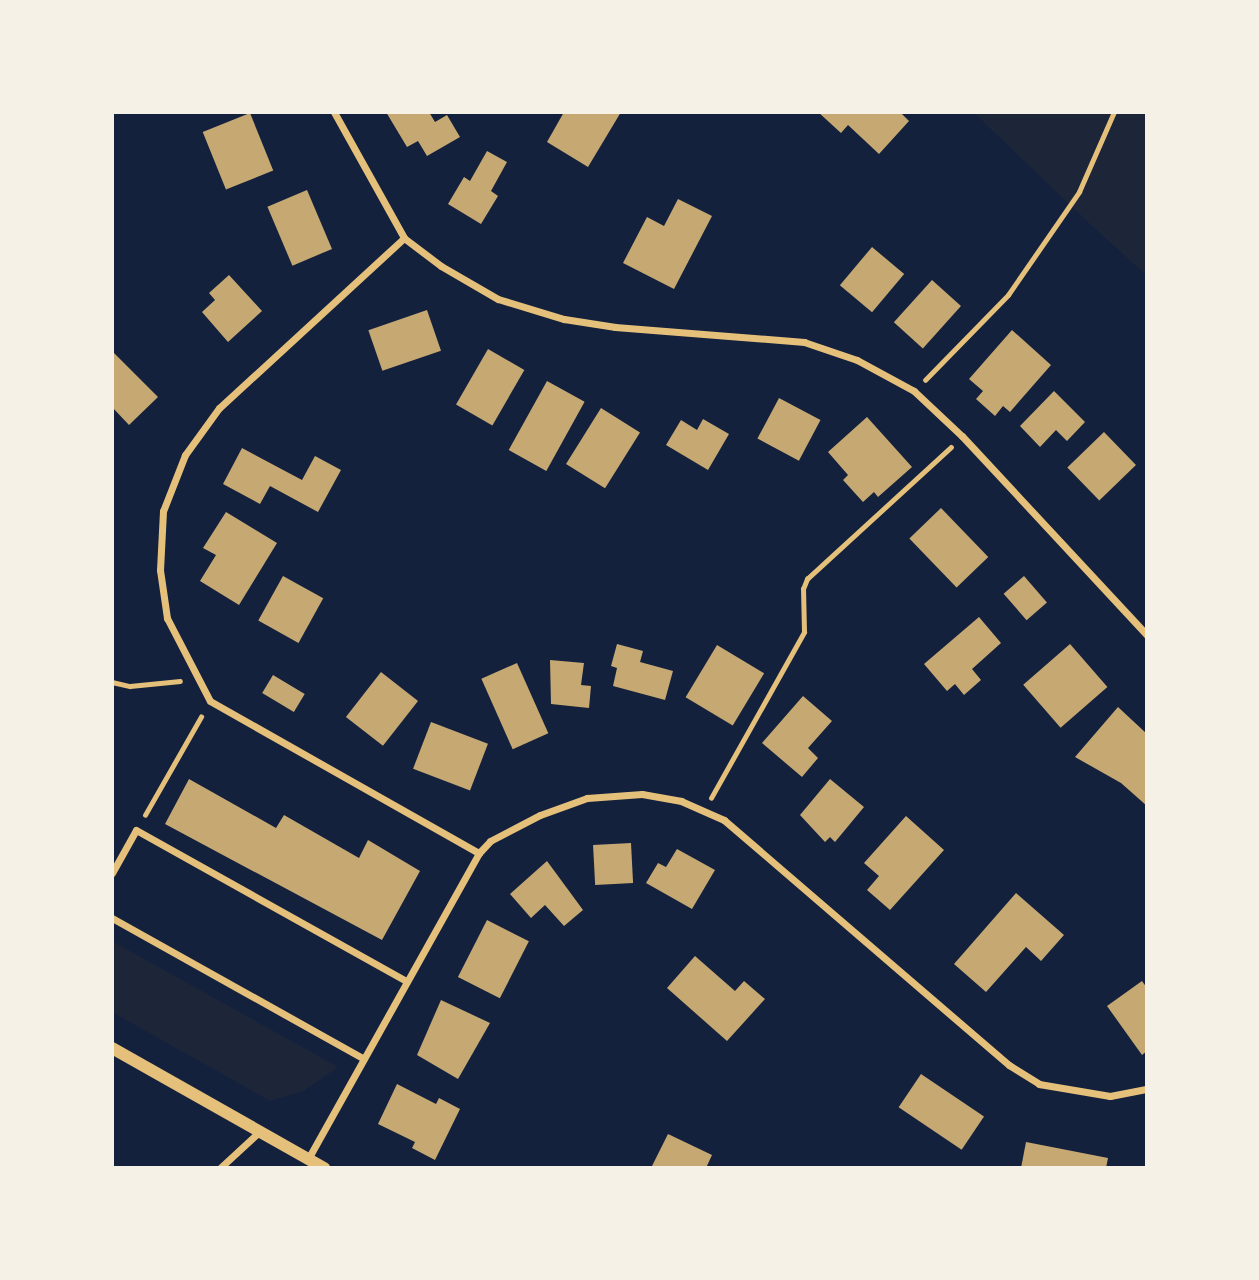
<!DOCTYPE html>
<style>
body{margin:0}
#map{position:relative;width:1259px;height:1280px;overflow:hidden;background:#14213d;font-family:Commissioner,sans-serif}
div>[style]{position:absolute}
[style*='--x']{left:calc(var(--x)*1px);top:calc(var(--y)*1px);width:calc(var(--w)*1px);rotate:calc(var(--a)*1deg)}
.green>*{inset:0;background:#1d2539}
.building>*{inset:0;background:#c6a872;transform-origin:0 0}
.path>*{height:4.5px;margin:-2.25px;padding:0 2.25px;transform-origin:2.25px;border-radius:2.25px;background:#e5c07b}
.minor>*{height:7px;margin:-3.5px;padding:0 3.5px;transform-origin:3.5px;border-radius:3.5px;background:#e5c07b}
.tertiary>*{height:12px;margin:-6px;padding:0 6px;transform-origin:6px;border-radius:6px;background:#e5c07b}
span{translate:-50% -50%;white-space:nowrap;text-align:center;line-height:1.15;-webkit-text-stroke:7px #f6f1e7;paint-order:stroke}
.frame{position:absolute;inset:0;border:114px solid #f6f1e7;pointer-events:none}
</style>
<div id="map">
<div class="green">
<i style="clip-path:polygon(973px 112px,1147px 112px,1147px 276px,1091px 225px)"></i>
<i style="clip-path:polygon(112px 941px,338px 1067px,304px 1091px,270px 1101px,112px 1012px)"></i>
</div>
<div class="building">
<i style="clip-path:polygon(386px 112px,429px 112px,435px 122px,447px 115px,460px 137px,427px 156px,418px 141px,407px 147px)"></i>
<i style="clip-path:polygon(564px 112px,621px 112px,588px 167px,547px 142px)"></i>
<i style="clip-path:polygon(818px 112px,900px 112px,909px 121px,879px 154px,848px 125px,841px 133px)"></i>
<i style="left:250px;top:113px;width:62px;height:51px;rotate:68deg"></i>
<i style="clip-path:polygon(487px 151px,507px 162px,491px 191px,498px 196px,481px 224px,448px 204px,464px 177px,470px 181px)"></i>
<i style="left:307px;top:190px;width:64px;height:43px;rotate:67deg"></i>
<i style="clip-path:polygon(678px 199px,712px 216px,674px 289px,623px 263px,647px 217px,664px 226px)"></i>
<i style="left:872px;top:247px;width:42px;height:50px;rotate:40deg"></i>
<i style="clip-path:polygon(229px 275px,262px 311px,228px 342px,202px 312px,215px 300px,209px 293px)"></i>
<i style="left:932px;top:280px;width:39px;height:57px;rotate:42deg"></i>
<i style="left:427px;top:310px;width:43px;height:62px;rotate:71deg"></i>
<i style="clip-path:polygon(1012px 330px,1051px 365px,1010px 412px,1003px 406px,995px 416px,976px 399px,983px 391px,969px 379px)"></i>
<i style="left:488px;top:349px;width:42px;height:64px;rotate:30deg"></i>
<i style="clip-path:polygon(112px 351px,158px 397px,129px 425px,112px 407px)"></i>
<i style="left:547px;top:381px;width:43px;height:79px;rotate:29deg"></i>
<i style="clip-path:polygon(1054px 391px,1085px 422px,1067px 441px,1056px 430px,1040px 447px,1020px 426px)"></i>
<i style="left:779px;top:398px;width:47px;height:46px;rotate:28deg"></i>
<i style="left:601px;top:408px;width:46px;height:66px;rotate:32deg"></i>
<i style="clip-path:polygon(867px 417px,912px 467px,878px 497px,874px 492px,863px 502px,843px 480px,848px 475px,828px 452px)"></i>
<i style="clip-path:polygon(703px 419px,729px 434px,708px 470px,666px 445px,681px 420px,697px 430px)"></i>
<i style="left:1104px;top:432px;width:46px;height:51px;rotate:46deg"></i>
<i style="clip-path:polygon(242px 448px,302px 480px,315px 456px,341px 470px,318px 512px,270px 486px,260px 504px,223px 484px)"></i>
<i style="left:941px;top:508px;width:68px;height:44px;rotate:46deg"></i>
<i style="clip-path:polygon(226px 512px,277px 543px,239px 605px,200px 581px,216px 555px,203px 548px)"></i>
<i style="left:283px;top:576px;width:46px;height:51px;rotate:29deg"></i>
<i style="left:1024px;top:576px;width:35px;height:27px;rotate:49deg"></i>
<i style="clip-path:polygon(979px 617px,1001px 643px,972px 669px,981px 680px,964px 695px,955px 684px,947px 691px,924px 664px)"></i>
<i style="clip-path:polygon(617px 644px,643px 651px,640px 662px,673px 671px,665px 700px,613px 686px,617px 668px,611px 666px)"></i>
<i style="left:1070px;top:644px;width:57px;height:62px;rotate:49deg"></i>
<i style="left:717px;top:645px;width:55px;height:61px;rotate:31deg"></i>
<i style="clip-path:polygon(550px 660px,584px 663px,581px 685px,591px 686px,589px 708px,551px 704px)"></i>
<i style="left:517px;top:663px;width:77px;height:39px;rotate:66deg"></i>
<i style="left:381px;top:672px;width:47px;height:57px;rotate:38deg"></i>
<i style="left:273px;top:675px;width:37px;height:21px;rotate:31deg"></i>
<i style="clip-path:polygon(803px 696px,832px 721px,808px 748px,818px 758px,802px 777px,762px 743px)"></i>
<i style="clip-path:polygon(1118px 707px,1147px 734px,1147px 806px,1121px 783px,1075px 757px)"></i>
<i style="left:431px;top:722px;width:61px;height:50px;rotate:21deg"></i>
<i style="clip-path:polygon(189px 779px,276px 828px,284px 815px,359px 858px,368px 840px,420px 871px,382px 940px,165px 824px)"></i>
<i style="clip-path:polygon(830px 779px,864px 807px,835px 842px,830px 837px,825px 842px,800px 815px)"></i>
<i style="clip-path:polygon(906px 816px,944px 850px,890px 910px,867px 890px,879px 876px,864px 863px)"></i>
<i style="left:631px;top:843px;width:40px;height:38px;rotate:87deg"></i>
<i style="clip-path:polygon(677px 849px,715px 870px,692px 909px,646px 883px,658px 863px,666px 867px)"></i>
<i style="clip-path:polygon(547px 861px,583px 910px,564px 926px,545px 905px,531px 918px,510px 894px)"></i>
<i style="clip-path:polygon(1016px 893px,1064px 935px,1041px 961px,1026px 947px,986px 992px,954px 964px)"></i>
<i style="left:487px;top:920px;width:47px;height:64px;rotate:27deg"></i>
<i style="clip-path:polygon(695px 956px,735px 991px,744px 981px,765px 999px,727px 1041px,667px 988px)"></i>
<i style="clip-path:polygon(1142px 981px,1147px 988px,1147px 1051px,1142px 1055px,1107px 1006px)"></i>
<i style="clip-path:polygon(441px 1000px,490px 1023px,458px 1079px,417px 1055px)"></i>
<i style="left:921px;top:1074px;width:76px;height:40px;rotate:34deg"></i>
<i style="clip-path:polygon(397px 1084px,436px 1104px,439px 1098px,460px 1109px,435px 1160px,412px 1148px,415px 1142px,378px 1124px)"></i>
<i style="clip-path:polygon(668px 1134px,712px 1155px,706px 1168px,651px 1168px)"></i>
<i style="clip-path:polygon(1026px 1142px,1108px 1158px,1106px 1168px,1021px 1168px)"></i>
</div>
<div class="path">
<i style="--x:925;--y:380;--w:119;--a:-45.7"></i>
<i style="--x:1008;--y:295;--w:125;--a:-55.4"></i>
<i style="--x:1079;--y:192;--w:87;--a:-66.4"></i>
<i style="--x:112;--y:682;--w:18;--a:13"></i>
<i style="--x:130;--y:686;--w:50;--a:-5.7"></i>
<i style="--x:711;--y:798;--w:190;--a:-60.7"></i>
<i style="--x:804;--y:632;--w:43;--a:-91.3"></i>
<i style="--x:803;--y:589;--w:11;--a:-68"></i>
<i style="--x:807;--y:579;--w:195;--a:-42.5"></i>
<i style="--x:145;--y:815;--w:113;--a:-60.3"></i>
</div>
<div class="minor">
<i style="--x:334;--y:112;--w:144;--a:60.9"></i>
<i style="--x:404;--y:238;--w:46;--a:37.1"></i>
<i style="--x:441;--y:266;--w:66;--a:30.1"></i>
<i style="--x:498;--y:299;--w:69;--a:16.9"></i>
<i style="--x:564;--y:319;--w:52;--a:8.9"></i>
<i style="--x:615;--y:327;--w:190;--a:4.5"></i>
<i style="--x:804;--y:342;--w:56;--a:18.8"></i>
<i style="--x:857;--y:360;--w:65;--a:28.5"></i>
<i style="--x:914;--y:391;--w:66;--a:43.2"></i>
<i style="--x:962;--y:436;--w:272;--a:47.1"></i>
<i style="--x:404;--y:238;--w:251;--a:137.4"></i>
<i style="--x:219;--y:408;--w:58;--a:125.9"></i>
<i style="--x:185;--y:455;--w:60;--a:111.4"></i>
<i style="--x:163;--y:511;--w:59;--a:92.9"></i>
<i style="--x:160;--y:570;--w:49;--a:81.7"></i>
<i style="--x:167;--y:618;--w:93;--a:62.6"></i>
<i style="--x:210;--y:701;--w:309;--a:29.5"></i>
<i style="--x:112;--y:873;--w:49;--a:-60.8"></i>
<i style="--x:136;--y:830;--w:307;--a:29.2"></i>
<i style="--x:112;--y:918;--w:287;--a:29.2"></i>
<i style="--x:308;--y:1159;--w:351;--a:-60.8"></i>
<i style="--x:479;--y:853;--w:16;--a:-47"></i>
<i style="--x:490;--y:841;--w:56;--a:-27.5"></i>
<i style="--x:540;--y:815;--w:50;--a:-19.9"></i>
<i style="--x:587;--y:798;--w:55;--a:-4.2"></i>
<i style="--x:642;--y:794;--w:40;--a:10"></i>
<i style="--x:681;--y:801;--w:47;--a:23.8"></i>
<i style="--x:724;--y:820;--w:376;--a:40.7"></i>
<i style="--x:1009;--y:1065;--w:36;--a:32"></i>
<i style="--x:1039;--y:1084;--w:72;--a:9.6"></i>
<i style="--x:1110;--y:1096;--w:38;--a:-11"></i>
<i style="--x:220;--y:1168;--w:53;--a:-42.7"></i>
</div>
<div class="tertiary">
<i style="--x:112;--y:1048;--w:244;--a:29.5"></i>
</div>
<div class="frame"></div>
</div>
